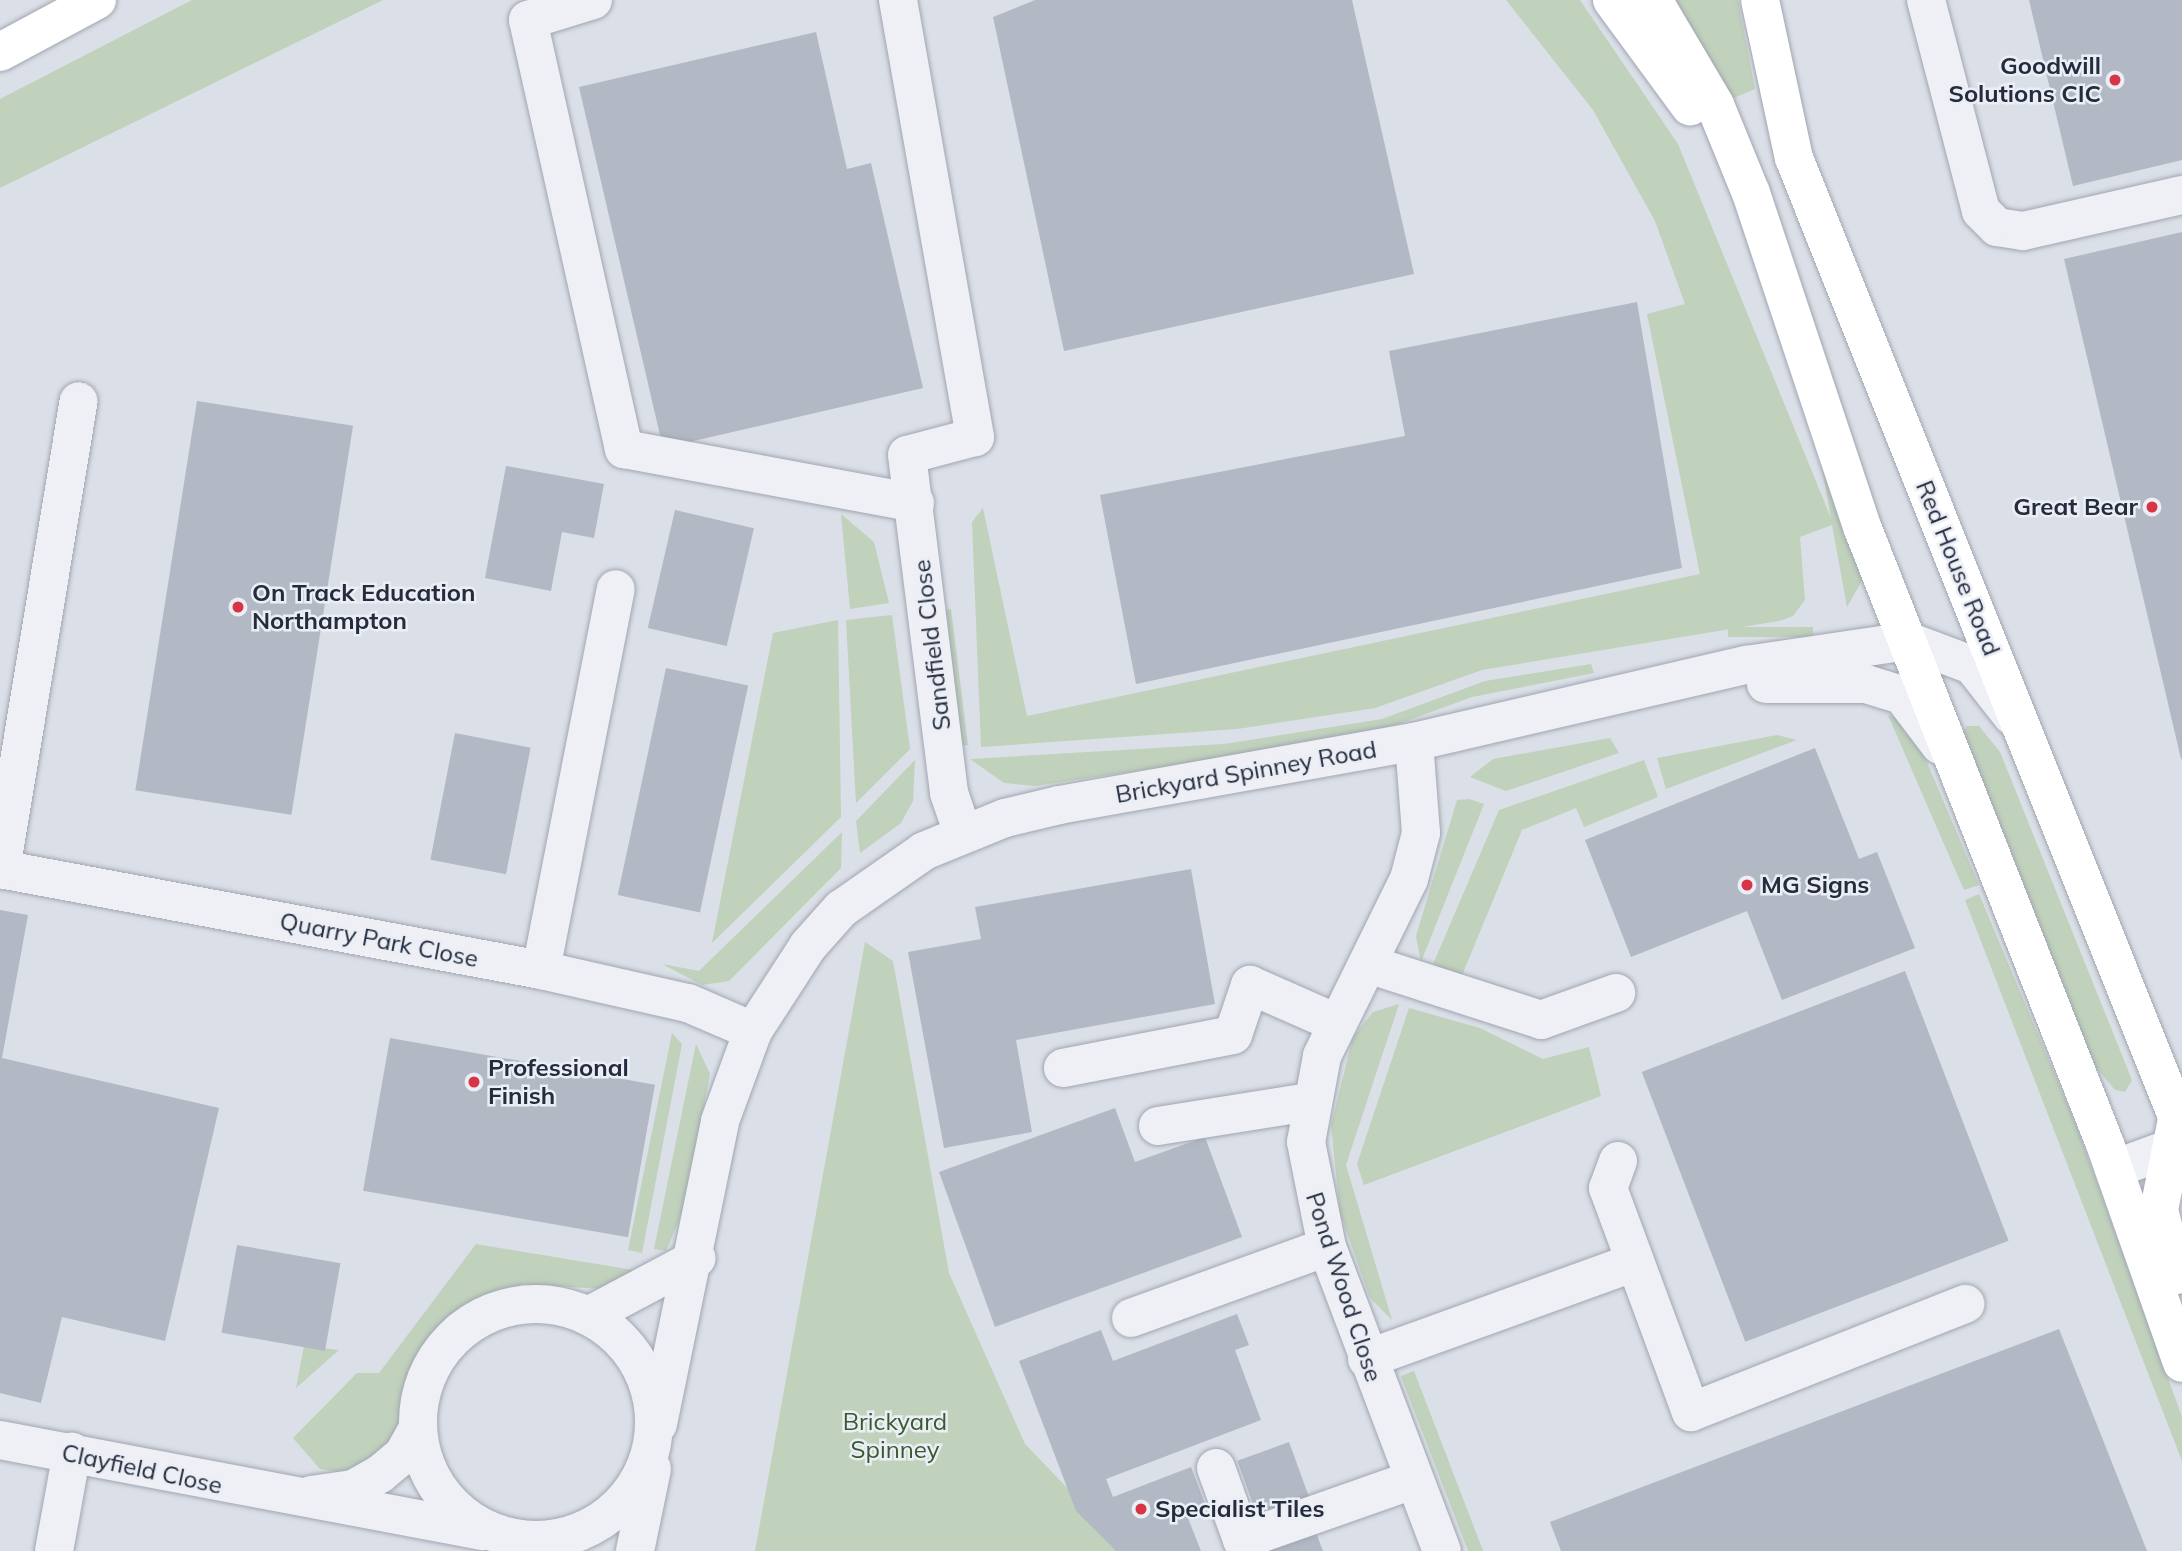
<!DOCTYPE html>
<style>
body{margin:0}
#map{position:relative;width:2182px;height:1551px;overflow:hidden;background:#dbdfe7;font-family:Mulish,sans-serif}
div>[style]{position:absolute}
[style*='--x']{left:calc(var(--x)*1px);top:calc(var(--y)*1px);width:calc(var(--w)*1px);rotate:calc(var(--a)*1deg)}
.green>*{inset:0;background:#c0d1bc;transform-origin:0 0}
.building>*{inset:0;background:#b2b8c4;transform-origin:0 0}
.roads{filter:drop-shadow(0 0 2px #a0a6b1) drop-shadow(0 0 2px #a0a6b1)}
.minor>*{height:38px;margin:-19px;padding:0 19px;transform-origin:19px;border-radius:19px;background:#eef0f5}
.minor>.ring{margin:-19px;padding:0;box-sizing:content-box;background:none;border:38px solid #eef0f5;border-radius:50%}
.major>*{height:38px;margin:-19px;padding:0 19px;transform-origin:19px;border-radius:19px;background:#fff}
.dots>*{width:19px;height:19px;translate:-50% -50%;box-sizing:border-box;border:4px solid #ebeef5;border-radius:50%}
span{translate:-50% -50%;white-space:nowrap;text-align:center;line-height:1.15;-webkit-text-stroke:5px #ebeef5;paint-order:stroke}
.poi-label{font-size:24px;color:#242c3e;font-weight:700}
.right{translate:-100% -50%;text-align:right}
.left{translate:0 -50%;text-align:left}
.street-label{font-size:24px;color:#242c3e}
.park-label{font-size:24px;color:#375b31}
</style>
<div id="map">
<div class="green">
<i style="clip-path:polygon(192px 0,383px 0,0 188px,0 99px)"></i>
<i style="clip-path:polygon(1506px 0,1580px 0,1678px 144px,1831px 518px,1821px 463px,1863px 579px,1847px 607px,1832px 525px,1800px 537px,1805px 600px,1793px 616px,1779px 621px,1482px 670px,1375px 708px,1237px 729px,981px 747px,972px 522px,983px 508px,1027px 716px,1700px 574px,1647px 314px,1685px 304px,1655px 221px,1593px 110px)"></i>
<i style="clip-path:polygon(1676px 0,1738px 0,1755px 89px,1729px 100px)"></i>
<i style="clip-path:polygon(841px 514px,874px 542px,889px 603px,850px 609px)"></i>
<i style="clip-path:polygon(951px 609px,968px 745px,961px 746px,942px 610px)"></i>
<i style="clip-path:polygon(892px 615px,910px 749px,856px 803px,846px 620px)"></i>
<i style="clip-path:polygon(838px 620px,841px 817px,712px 943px,773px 633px)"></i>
<i style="left:1813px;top:627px;width:10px;height:85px;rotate:90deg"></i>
<i style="clip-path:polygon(1591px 664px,1594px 673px,1472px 697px,1385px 729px,1195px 762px,1035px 786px,1004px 783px,970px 759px,1224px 744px,1382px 719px,1485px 681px)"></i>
<i style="clip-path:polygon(1888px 715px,1901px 720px,1923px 753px,1979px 885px,1964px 890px)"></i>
<i style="clip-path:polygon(1967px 726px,1979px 726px,2000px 752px,2132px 1080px,2125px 1092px,2115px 1090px,2092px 1063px,1963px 732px)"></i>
<i style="clip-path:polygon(1777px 735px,1797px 740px,1666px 789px,1657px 758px)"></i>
<i style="clip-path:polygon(1610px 738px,1619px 753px,1506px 791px,1470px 777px,1493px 759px)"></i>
<i style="clip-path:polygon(915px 760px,913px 801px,901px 823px,860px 853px,856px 821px)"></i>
<i style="clip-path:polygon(1644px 760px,1658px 797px,1584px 827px,1576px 808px,1522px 830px,1458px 985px,1428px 976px,1499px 810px)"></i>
<i style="clip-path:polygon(1469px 799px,1484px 804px,1421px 962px,1416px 936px,1457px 800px)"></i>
<i style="clip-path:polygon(842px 832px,841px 868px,729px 981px,702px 985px,662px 964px,699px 971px)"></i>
<i style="clip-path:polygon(1979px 894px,2077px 1127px,2182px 1417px,2182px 1461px,1965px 900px)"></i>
<i style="clip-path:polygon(865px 942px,893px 961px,949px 1273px,1025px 1444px,1128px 1551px,755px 1551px)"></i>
<i style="clip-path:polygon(1399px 1004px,1346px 1165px,1392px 1320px,1370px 1298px,1340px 1213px,1331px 1125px,1353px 1037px,1373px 1012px)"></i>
<i style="clip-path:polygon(1409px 1008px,1480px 1028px,1543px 1059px,1589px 1047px,1601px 1096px,1364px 1185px,1357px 1164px)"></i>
<i style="clip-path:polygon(672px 1033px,682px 1044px,642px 1253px,628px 1250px)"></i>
<i style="clip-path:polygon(696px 1044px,710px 1074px,685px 1206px,666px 1251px,654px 1249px)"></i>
<i style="clip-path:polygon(476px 1244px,633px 1270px,632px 1276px,601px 1289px,523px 1284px,482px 1297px,453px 1317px,429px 1348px,406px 1434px,355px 1474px,320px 1469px,293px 1438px,357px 1373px,379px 1373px)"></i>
<i style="clip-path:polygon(304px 1346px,339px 1350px,296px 1388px)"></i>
<i style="left:1414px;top:1371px;width:193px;height:14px;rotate:69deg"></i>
</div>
<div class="building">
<i style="clip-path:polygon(1035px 0,1352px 0,1414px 274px,1064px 351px,993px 17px)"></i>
<i style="clip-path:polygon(2029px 0,2182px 0,2182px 160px,2073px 186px)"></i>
<i style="clip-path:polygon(816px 32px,847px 169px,871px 163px,923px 388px,663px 448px,579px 87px)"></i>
<i style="clip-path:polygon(2182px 232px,2182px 759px,2181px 759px,2064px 259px)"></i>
<i style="clip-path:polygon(1637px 302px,1682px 568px,1136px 684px,1100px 495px,1405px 436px,1389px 351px)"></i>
<i style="left:197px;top:401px;width:158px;height:394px;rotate:9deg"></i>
<i style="clip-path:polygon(506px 466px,604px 484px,594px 538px,562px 532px,551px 591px,485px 578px)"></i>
<i style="left:675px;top:510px;width:81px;height:121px;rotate:13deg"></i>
<i style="left:666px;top:668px;width:84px;height:232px;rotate:12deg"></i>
<i style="left:455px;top:733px;width:77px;height:129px;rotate:11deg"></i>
<i style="clip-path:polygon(1815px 748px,1859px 859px,1877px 852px,1915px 948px,1782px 1000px,1747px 911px,1631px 957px,1585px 840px)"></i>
<i style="clip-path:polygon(1191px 869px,1215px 1004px,1016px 1040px,1032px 1132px,944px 1148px,908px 952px,981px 939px,975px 907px)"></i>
<i style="clip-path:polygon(0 910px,28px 915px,2px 1058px,219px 1108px,165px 1341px,62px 1317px,41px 1403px,0 1393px)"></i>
<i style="left:1905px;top:971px;width:289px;height:282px;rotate:69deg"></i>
<i style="left:390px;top:1038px;width:269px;height:155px;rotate:10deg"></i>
<i style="clip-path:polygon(1115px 1108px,1135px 1162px,1205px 1137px,1242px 1237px,995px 1327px,939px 1172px)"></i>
<i style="left:237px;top:1245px;width:105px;height:89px;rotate:10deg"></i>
<i style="clip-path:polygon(1237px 1314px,1249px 1345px,1235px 1350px,1261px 1420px,1106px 1479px,1113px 1497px,1191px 1467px,1206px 1506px,1186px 1513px,1201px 1551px,1116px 1551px,1076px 1511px,1019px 1361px,1101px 1330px,1113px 1361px)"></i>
<i style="clip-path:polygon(2059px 1329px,2147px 1551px,1561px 1551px,1550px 1522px)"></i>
<i style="left:1289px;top:1442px;width:69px;height:55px;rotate:70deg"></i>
<i style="clip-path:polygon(1315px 1530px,1323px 1551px,1263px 1551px)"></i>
</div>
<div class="roads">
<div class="minor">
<i style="--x:593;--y:0;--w:68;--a:162.9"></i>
<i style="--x:528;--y:20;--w:440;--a:77.4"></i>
<i style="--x:624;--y:449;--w:296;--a:10.5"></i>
<i style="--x:898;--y:0;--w:444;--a:80"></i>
<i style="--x:975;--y:437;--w:70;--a:165.2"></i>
<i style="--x:907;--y:455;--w:341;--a:82.9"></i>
<i style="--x:949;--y:793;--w:43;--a:71.1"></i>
<i style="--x:1926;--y:0;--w:218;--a:75.4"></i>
<i style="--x:1981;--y:211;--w:23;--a:45"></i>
<i style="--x:1997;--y:227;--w:26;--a:9"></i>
<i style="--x:2023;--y:231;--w:163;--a:-12.8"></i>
<i style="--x:1766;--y:684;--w:100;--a:0"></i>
<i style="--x:1866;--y:684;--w:38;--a:17"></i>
<i style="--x:1902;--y:695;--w:63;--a:52.8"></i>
<i style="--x:1414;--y:742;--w:91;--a:85.6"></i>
<i style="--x:1421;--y:833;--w:48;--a:104.6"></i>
<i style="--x:1409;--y:879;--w:197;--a:116.2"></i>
<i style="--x:1322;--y:1056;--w:87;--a:100.5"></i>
<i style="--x:1306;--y:1142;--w:107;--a:78.7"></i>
<i style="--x:1327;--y:1247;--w:325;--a:69.3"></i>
<i style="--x:0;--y:869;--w:550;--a:10.57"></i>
<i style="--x:541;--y:970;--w:151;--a:12.7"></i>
<i style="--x:688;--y:1003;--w:71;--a:23.3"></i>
<i style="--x:1;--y:870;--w:475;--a:-80.6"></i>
<i style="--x:1371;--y:965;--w:179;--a:17.9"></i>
<i style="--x:1541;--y:1020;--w:80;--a:-19.8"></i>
<i style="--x:541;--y:970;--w:388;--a:-78.9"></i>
<i style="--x:1063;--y:1068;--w:173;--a:-11"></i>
<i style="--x:1233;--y:1035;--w:53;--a:-71.2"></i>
<i style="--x:1250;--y:985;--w:94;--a:23.8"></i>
<i style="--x:1158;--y:1126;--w:153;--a:-9"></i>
<i style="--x:1618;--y:1161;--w:29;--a:110"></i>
<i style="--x:1608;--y:1188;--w:239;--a:69.7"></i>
<i style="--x:1691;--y:1412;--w:295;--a:-21.5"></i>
<i style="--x:2114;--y:1169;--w:72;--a:-20.2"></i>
<i class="ring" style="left:418px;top:1304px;width:198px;height:198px"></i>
<i style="--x:588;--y:1316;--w:123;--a:-28"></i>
<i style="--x:1131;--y:1318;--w:208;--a:-19.9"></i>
<i style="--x:1367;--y:1359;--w:285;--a:-19.9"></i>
<i style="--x:658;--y:1424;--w:309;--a:-78.4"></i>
<i style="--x:720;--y:1121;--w:96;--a:-69.9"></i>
<i style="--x:753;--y:1031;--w:101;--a:-57.1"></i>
<i style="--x:808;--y:946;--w:50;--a:-48.3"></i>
<i style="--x:841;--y:909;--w:101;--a:-34.9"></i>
<i style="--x:924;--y:851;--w:87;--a:-22.2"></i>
<i style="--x:1005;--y:818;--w:56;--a:-13.5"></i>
<i style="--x:1059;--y:805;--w:361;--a:-10.1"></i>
<i style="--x:1414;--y:742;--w:341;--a:-13.1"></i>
<i style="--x:1746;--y:665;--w:164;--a:-8.4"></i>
<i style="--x:1908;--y:641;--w:68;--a:20.6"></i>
<i style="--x:1972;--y:665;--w:65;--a:51.9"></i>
<i style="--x:0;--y:1440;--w:491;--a:10.7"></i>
<i style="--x:1216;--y:1468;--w:77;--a:70.1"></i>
<i style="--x:1242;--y:1540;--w:180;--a:-19.4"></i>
<i style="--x:311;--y:1495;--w:42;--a:-8.1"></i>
<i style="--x:353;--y:1489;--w:31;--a:-29"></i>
<i style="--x:380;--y:1474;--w:30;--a:-40"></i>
<i style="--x:403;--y:1455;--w:29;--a:-61"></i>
<i style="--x:54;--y:1551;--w:101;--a:-79.7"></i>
<i style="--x:635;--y:1551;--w:84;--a:-78.3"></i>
</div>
<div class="major">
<i style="--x:1612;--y:0;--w:132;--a:53.7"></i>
<i style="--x:1653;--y:0;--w:122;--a:59.4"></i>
<i style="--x:1715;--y:105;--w:95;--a:67.8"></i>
<i style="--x:1751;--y:193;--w:354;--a:71.6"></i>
<i style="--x:1863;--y:529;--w:661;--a:68.52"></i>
<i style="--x:2105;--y:1144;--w:232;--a:70.6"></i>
<i style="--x:1760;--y:0;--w:162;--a:77.9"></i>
<i style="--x:1794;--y:158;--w:1046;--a:68.22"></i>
<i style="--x:0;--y:52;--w:110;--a:-28.2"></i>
<i style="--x:2176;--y:1275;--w:67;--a:-104.7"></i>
<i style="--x:2159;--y:1210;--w:98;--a:-78.8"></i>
</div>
</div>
<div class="dots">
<i style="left:2115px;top:80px;background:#d73546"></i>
<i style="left:2152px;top:507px;background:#d73546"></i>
<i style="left:238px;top:607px;background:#d73546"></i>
<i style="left:1747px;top:885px;background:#d73546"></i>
<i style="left:474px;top:1082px;background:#d73546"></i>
<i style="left:1141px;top:1509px;background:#d73546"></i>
</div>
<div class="poi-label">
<span class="right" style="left:2101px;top:80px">Goodwill<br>Solutions CIC</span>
<span class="right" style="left:2138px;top:507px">Great Bear</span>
<span class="left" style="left:252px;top:607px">On Track Education<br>Northampton</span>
<span class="left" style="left:1761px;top:885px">MG Signs</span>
<span class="left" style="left:488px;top:1082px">Professional<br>Finish</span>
<span class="left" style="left:1155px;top:1509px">Specialist Tiles</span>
</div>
<div class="street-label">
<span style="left:1958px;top:568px;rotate:68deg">Red House Road</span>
<span style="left:932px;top:645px;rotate:-97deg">Sandfield Close</span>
<span style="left:1246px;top:772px;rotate:-10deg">Brickyard Spinney Road</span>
<span style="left:379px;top:940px;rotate:11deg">Quarry Park Close</span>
<span style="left:1344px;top:1287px;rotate:72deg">Pond Wood Close</span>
<span style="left:142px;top:1469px;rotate:12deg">Clayfield Close</span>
</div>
<div class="park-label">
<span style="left:895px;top:1436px">Brickyard<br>Spinney</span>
</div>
</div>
